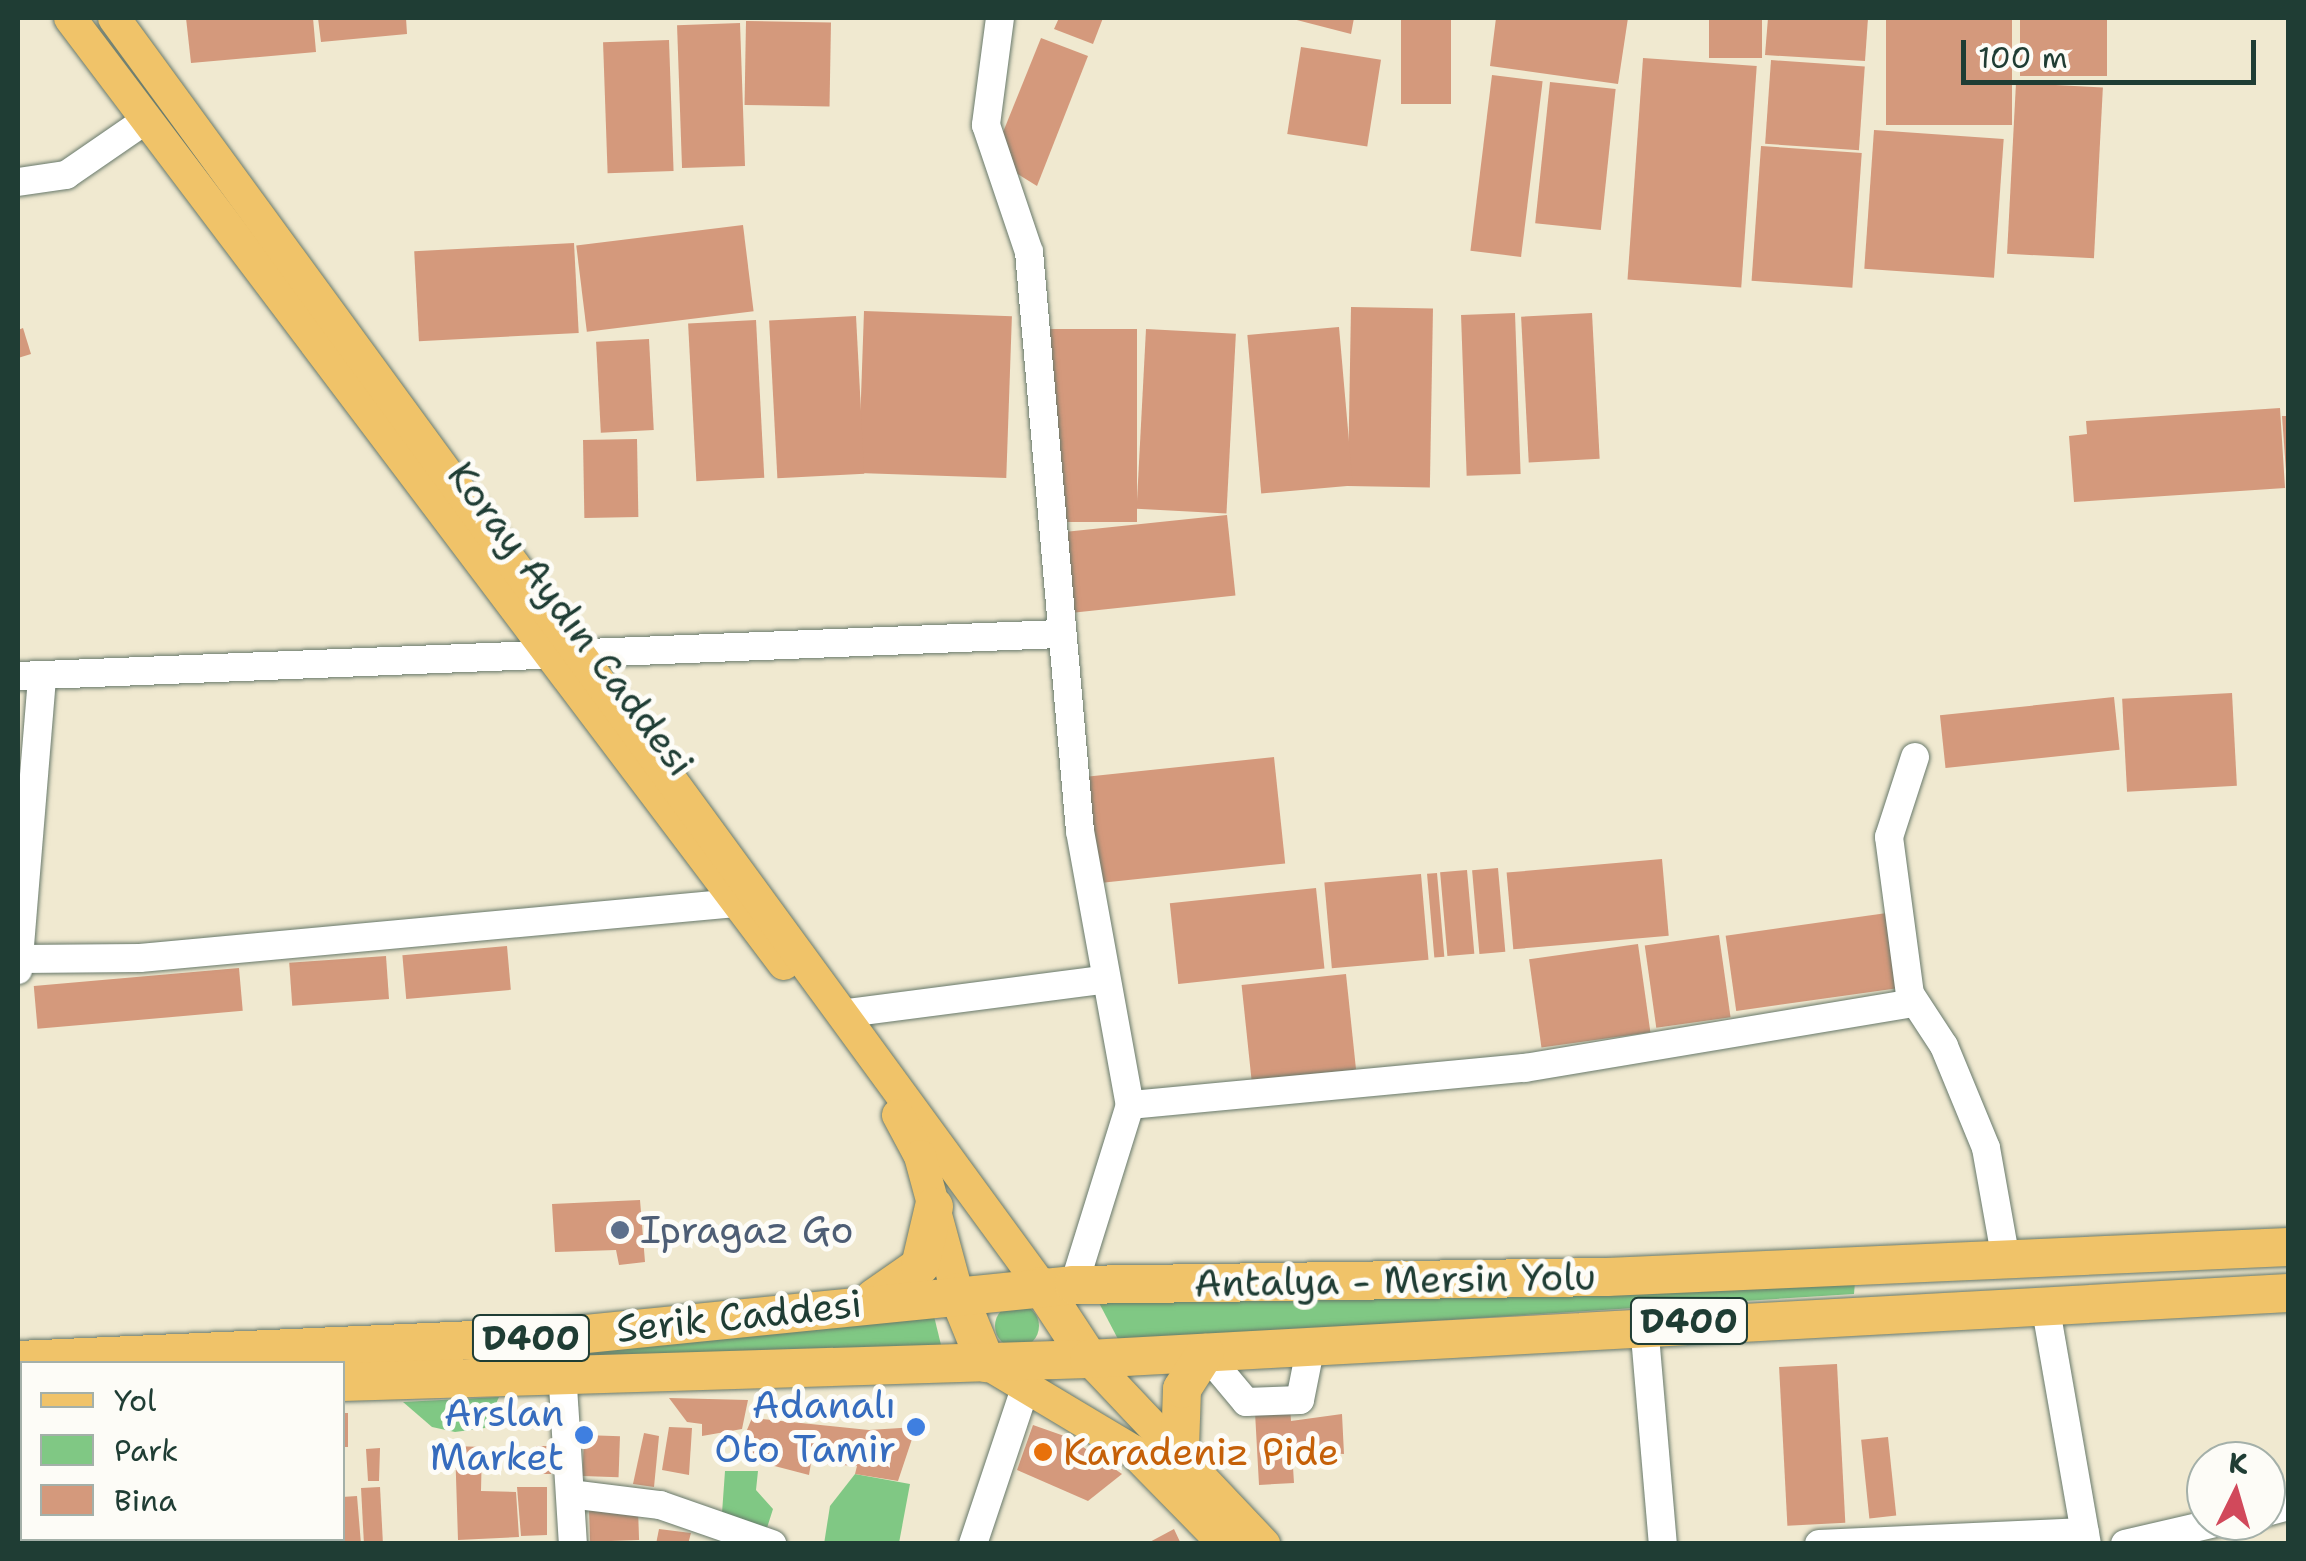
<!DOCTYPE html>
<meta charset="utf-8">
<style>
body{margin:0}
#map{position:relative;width:2306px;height:1561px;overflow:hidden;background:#f0e9d0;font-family:"Shantell Sans",sans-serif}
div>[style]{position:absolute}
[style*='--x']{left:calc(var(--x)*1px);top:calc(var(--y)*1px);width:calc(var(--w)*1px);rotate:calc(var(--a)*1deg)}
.green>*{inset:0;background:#80c884}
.round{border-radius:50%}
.building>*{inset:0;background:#d4997c;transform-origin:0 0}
.roads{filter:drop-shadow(0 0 2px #68796b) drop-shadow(0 0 2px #68796b)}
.minor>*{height:28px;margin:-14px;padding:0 14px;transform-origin:14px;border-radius:14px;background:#fff}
.major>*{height:32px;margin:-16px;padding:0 16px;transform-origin:16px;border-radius:16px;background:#f0c369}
.highway>*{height:38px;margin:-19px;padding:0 19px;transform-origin:19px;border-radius:19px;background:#f0c369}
.dots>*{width:28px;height:28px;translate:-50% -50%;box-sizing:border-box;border:5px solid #fdfcf7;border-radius:50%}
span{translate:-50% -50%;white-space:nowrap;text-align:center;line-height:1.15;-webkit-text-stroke:10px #fdfcf7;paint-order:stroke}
.shield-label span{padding:2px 8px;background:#fdfcf7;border:2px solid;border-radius:8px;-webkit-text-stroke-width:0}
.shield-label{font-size:35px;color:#1f3d34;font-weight:700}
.street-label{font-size:38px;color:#1f3d34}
.service-label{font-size:38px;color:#4e5e75}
.left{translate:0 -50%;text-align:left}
.shop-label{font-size:38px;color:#366cbe}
.right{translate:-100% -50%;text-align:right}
.food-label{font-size:38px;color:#c56008}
.frame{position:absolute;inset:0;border:20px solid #1f3d34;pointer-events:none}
.legend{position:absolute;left:20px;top:1361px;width:325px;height:180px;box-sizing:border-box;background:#fdfcf7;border:2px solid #a4b0a9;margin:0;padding:12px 18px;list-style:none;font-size:30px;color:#1f3d34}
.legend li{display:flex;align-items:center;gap:20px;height:50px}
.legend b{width:50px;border:2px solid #a4b0a9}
.north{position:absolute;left:2186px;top:1441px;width:100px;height:100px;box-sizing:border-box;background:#fdfcf7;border:2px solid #a4b0a9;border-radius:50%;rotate:5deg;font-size:28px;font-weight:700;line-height:40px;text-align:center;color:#1f3d34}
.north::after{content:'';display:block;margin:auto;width:35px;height:45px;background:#d1495b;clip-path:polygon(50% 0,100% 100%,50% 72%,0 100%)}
.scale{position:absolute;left:1961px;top:40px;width:295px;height:45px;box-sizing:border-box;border:5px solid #1f3d34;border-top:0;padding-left:12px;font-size:30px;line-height:35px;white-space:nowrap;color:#1f3d34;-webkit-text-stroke:8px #fdfcf7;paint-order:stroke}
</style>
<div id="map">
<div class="green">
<i style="clip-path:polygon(1855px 1282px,1854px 1294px,1119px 1341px,1097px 1299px)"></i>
<i class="round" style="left:995px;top:1304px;width:44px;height:44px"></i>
<i style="clip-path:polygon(933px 1312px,942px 1349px,342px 1364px)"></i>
<i style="clip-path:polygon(499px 1397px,485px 1428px,455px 1432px,432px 1427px,403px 1402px)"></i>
<i style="clip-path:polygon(725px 1471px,758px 1471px,756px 1490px,773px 1509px,766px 1531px,722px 1513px)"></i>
<i style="clip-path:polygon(855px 1474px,910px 1484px,899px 1543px,824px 1544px,830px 1506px)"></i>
</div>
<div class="building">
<i style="clip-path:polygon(186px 18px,313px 18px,316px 52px,191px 63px)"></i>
<i style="clip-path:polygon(318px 18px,406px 18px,407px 34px,321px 42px)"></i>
<i style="clip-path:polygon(1059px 18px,1103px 18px,1093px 44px,1054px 29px)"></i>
<i style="clip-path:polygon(1289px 18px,1354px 18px,1351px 34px)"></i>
<i style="left:1401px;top:18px;width:50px;height:86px"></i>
<i style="clip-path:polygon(1496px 18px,1628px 18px,1618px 84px,1490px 66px)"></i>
<i style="left:1709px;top:18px;width:53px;height:40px"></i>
<i style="clip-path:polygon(1768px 18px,1868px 18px,1865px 61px,1765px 55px)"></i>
<i style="left:1886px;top:18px;width:126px;height:107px"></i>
<i style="left:2020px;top:18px;width:87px;height:58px"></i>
<i style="left:746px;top:21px;width:85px;height:84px;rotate:1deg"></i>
<i style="left:740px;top:23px;width:143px;height:63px;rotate:88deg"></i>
<i style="clip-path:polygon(1041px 38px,1088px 56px,1037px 186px,1008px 168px,997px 147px)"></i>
<i style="left:669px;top:40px;width:131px;height:66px;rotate:88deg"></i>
<i style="left:1301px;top:47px;width:81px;height:88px;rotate:9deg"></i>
<i style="left:1643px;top:58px;width:114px;height:222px;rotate:4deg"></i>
<i style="left:1771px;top:60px;width:94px;height:84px;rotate:4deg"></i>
<i style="left:1492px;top:75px;width:51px;height:177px;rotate:7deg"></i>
<i style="left:1550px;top:82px;width:66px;height:142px;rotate:6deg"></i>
<i style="left:2016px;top:83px;width:87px;height:171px;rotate:3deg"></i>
<i style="left:1874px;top:130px;width:130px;height:139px;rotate:4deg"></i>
<i style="left:1761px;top:146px;width:101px;height:135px;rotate:4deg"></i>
<i style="left:743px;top:225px;width:87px;height:168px;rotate:83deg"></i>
<i style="left:574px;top:243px;width:90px;height:160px;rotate:87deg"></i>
<i style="left:1351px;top:307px;width:82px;height:179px;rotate:1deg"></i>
<i style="left:864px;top:311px;width:148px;height:162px;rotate:2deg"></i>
<i style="left:1515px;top:313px;width:161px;height:54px;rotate:88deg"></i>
<i style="left:1592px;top:313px;width:146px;height:71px;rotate:87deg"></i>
<i style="left:856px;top:316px;width:158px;height:87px;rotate:87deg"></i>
<i style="left:756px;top:320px;width:158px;height:68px;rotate:87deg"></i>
<i style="left:1339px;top:327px;width:159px;height:92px;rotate:85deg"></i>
<i style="clip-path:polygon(23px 328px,31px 354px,18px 358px,18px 330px)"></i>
<i style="left:1044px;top:329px;width:93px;height:193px"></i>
<i style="left:1146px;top:329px;width:90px;height:180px;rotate:3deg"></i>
<i style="left:649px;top:339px;width:91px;height:53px;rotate:87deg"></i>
<i style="clip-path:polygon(2280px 408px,2285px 488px,2074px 502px,2069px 436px,2087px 434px,2086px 421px)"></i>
<i style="clip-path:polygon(2282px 416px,2288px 416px,2288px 471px,2286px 471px)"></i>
<i style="left:637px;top:439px;width:78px;height:54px;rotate:89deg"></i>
<i style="left:1227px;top:515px;width:81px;height:166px;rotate:84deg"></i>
<i style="left:2232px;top:693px;width:93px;height:110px;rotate:87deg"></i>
<i style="left:2114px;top:697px;width:53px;height:175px;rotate:84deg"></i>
<i style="left:1274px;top:757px;width:107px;height:191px;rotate:84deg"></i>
<i style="left:1662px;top:859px;width:77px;height:156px;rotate:85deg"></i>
<i style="left:1498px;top:868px;width:84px;height:26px;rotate:85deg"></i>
<i style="left:1467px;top:870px;width:84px;height:27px;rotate:85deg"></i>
<i style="left:1437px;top:873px;width:84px;height:10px;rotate:85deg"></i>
<i style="left:1421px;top:874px;width:86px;height:97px;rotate:85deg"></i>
<i style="left:1316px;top:888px;width:81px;height:147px;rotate:84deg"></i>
<i style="left:1894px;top:912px;width:76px;height:170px;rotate:82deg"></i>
<i style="left:1719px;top:935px;width:83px;height:75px;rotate:82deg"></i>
<i style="left:1638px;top:944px;width:89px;height:110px;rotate:82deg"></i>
<i style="left:507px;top:946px;width:44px;height:105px;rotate:85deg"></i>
<i style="left:386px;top:956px;width:43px;height:97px;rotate:86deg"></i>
<i style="left:239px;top:968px;width:43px;height:206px;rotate:85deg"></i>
<i style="left:1346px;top:974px;width:96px;height:105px;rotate:84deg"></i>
<i style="clip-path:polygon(640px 1200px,645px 1262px,619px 1265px,616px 1250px,555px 1252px,552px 1204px)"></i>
<i style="left:1837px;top:1364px;width:159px;height:58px;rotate:87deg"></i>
<i style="clip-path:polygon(1289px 1392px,1291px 1421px,1342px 1414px,1344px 1454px,1292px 1451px,1294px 1483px,1259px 1485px,1254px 1394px)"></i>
<i style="clip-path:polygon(669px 1398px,748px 1400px,742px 1429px,702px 1436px,702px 1424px,687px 1422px)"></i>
<i style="left:342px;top:1413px;width:6px;height:34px"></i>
<i style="clip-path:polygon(752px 1418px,869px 1430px,916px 1427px,898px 1481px,855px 1474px,857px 1466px,811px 1463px,809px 1475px,736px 1456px)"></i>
<i style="clip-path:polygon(1033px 1425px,1070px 1438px,1122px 1474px,1088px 1501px,1017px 1470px)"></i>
<i style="clip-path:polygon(669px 1427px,692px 1428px,689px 1475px,662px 1470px)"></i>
<i style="clip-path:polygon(644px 1433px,659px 1436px,654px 1487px,633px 1484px)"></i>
<i style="left:584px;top:1435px;width:36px;height:41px;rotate:2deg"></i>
<i style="left:1888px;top:1437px;width:79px;height:27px;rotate:84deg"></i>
<i style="clip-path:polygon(455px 1446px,482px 1447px,481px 1491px,516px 1492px,519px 1537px,458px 1540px)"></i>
<i style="left:536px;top:1446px;width:15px;height:28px"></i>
<i style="clip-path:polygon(380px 1448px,379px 1481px,368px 1481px,366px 1449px)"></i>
<i style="left:380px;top:1487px;width:57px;height:19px;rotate:87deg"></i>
<i style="clip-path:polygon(517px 1487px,547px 1487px,547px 1535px,521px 1536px)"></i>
<i style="clip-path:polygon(357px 1496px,361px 1544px,321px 1544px,342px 1538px,342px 1497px)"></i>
<i style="left:638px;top:1509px;width:31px;height:49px;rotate:88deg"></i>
<i style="clip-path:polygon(659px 1529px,691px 1533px,688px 1544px,656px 1544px)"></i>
<i style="clip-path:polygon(1174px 1529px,1181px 1544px,1146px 1544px)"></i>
<i style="left:155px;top:1538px;width:34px;height:6px"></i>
</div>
<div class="roads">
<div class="minor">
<i style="--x:1000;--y:18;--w:108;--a:97.5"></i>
<i style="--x:986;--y:125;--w:134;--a:71.3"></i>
<i style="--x:1029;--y:252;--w:581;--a:84.97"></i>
<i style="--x:1080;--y:831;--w:279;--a:79.7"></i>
<i style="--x:1130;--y:1105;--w:189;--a:107.3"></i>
<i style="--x:18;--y:182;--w:49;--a:-8.3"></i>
<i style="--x:66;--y:175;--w:97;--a:-34.5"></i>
<i style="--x:18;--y:676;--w:1043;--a:-2.31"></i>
<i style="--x:1915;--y:757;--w:84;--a:108"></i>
<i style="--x:1889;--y:837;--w:158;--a:82.4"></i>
<i style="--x:1910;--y:994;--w:62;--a:56.8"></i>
<i style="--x:1944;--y:1046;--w:110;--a:67.6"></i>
<i style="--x:1986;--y:1148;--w:114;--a:79.9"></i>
<i style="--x:20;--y:959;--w:120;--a:-0.5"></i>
<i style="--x:140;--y:958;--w:598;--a:-5.28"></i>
<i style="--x:18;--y:970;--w:294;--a:-85.3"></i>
<i style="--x:847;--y:1013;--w:257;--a:-7.4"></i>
<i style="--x:1130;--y:1105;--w:397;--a:-5.4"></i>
<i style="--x:1525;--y:1068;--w:392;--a:-9.5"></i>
<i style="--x:2045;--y:1304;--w:244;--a:80.1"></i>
<i style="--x:1644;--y:1324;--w:221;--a:85.1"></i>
<i style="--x:1205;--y:1353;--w:64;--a:50.1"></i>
<i style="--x:1246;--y:1402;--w:54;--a:-2.1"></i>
<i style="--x:1300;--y:1400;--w:56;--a:-78.7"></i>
<i style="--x:562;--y:1370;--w:174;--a:86.4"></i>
<i style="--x:570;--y:1494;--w:91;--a:7"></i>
<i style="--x:660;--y:1505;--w:119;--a:19.2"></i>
<i style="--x:2266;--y:1512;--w:23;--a:-15"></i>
<i style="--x:973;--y:1544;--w:170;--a:-71.5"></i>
<i style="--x:1819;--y:1544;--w:266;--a:-2.6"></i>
<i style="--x:2125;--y:1544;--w:102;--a:-13.1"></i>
</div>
<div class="major">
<i style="--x:70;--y:18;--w:1185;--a:52.96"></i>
<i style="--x:114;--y:18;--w:1571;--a:53.83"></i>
<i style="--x:898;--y:1115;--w:47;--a:61.8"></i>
<i style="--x:920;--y:1156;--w:141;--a:74.8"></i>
<i style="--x:1089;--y:1359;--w:255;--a:46.6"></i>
<i style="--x:986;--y:1363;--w:171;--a:30.9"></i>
<i style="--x:1133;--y:1451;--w:130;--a:45.6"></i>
</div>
<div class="highway">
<i style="--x:1041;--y:1286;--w:87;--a:56.7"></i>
<i style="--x:957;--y:1292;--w:77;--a:67.8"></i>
<i style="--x:874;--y:1298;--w:56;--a:-34.8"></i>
<i style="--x:920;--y:1266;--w:61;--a:-76.7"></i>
<i style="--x:18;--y:1360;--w:549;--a:-2.51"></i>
<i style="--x:566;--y:1336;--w:511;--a:-5.73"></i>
<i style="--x:1074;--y:1285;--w:533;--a:-0.86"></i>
<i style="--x:1607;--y:1277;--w:682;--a:-2.52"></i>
<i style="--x:342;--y:1382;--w:747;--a:-1.76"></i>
<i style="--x:1089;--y:1359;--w:1201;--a:-3.15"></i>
<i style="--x:18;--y:1396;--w:4;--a:0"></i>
<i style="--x:1180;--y:1447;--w:58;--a:-88"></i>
<i style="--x:1182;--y:1389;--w:43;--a:-57.4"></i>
</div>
</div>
<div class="dots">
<i style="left:620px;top:1230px;background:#5c6f8a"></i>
<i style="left:916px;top:1427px;background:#3f7fe0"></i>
<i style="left:584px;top:1435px;background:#3f7fe0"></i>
<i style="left:1043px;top:1452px;background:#e8710a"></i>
</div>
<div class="shield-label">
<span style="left:1689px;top:1321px">D400</span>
<span style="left:531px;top:1338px">D400</span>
</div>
<div class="street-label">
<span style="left:571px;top:619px;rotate:53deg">Koray Aydın Caddesi</span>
<span style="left:1395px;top:1280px;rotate:-1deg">Antalya - Mersin Yolu</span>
<span style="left:739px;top:1316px;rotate:-6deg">Serik Caddesi</span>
</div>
<div class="service-label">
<span class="left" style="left:640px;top:1230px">Ipragaz Go</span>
</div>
<div class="shop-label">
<span class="right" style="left:896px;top:1427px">Adanalı<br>Oto Tamir</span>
<span class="right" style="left:564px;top:1435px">Arslan<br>Market</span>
</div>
<div class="food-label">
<span class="left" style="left:1063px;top:1452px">Karadeniz Pide</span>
</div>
<div class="frame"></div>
<ul class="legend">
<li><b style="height:12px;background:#f0c369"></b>Yol</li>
<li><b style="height:28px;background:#80c884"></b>Park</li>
<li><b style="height:28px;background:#d4997c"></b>Bina</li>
</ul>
<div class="north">K</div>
<div class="scale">100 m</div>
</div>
